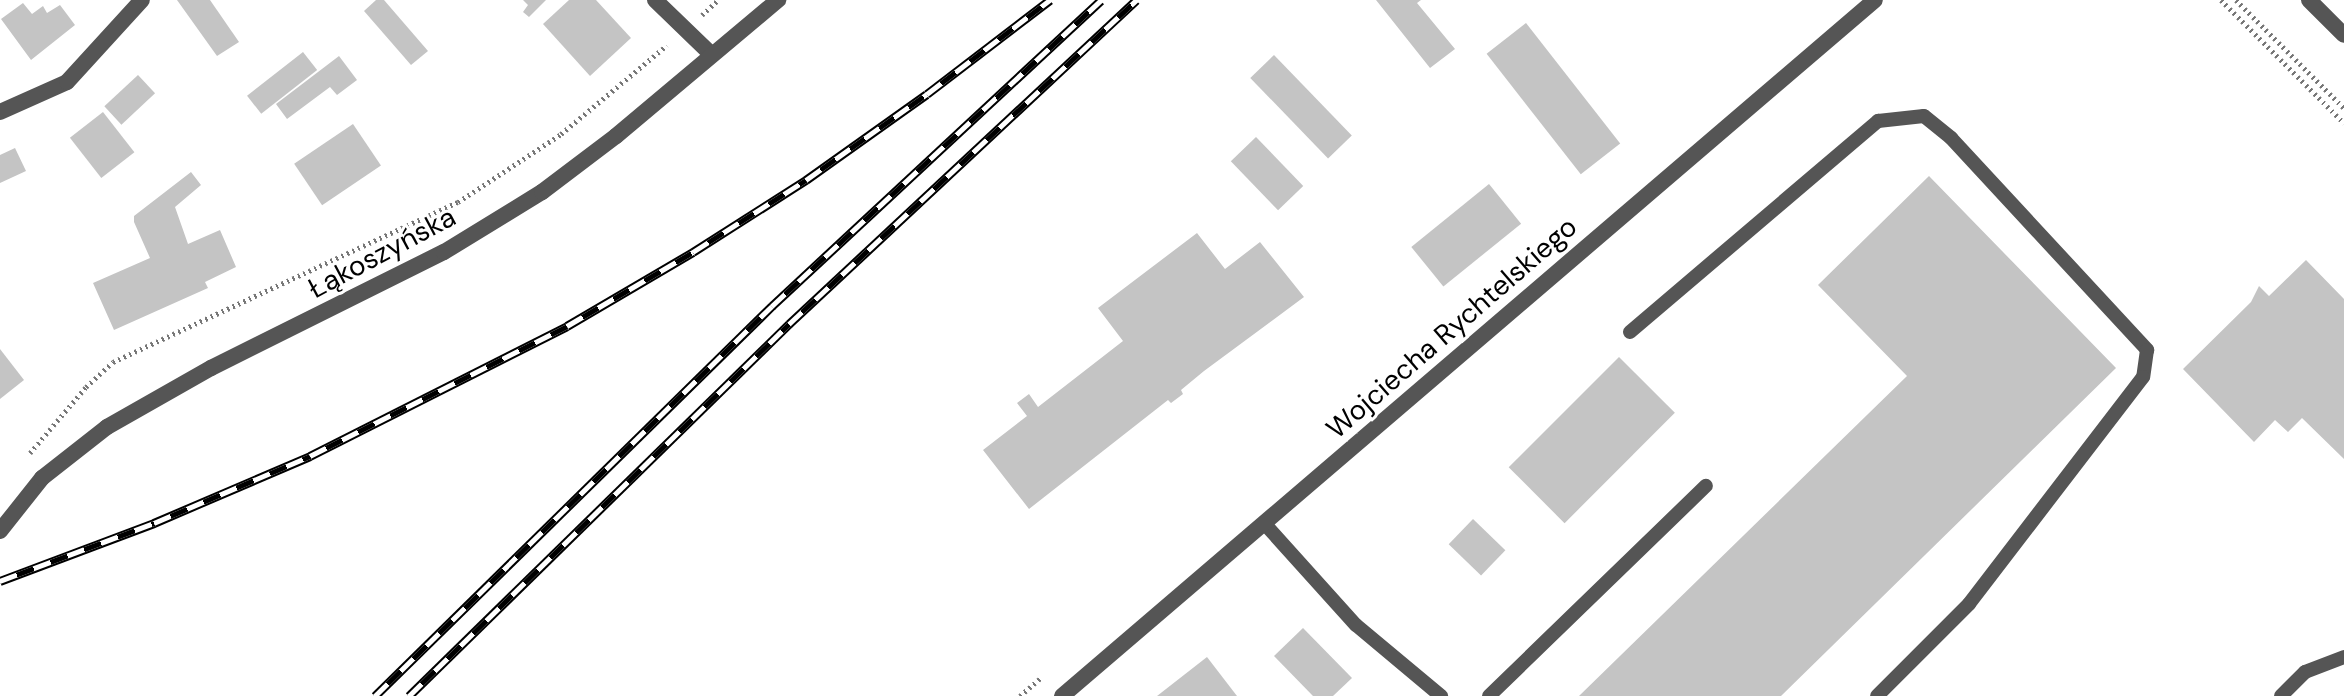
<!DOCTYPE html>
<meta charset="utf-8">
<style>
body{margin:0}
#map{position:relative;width:2344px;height:696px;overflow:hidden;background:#fff;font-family:"DM Sans",sans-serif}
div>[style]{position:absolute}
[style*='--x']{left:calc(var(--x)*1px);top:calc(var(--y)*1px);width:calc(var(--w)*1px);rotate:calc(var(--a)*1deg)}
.building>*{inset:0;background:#c4c4c4;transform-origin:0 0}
.path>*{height:5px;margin-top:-2.5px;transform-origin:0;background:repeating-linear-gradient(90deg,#777 0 2px,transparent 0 6px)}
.service>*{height:14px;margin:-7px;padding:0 7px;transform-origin:7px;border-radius:7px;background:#555}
.minor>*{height:16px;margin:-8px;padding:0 8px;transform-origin:8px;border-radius:8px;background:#555}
.tertiary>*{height:16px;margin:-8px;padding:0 8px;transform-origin:8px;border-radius:8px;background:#555}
.rail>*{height:9px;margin-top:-4.5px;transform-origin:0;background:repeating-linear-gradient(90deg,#fff 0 18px,#000 0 36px);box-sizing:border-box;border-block:2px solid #000}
span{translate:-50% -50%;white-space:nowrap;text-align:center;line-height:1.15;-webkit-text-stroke:6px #fff;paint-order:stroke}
.street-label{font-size:28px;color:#000}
</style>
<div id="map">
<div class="building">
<i style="clip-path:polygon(177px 0,210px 0,239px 42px,217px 56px)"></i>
<i style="clip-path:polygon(376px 0,384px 0,428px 51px,411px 65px,364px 11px)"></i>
<i style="clip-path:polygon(523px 0,546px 0,529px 17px,523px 12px,528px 5px)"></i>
<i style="clip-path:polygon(569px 0,596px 0,631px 38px,590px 76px,543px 24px)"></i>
<i style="clip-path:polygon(1376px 0,1421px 0,1417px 3px,1455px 49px,1430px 68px)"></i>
<i style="clip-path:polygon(23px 3px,32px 14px,43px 6px,47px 13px,60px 5px,75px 25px,31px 60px,1px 19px)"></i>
<i style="left:1526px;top:23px;width:153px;height:50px;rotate:52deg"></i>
<i style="left:303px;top:52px;width:23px;height:71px;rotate:52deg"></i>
<i style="left:1274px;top:55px;width:112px;height:33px;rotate:46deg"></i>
<i style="clip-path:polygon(339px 56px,357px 80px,337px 95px,330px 87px,287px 119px,276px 104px)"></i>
<i style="left:138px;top:75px;width:25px;height:46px;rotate:47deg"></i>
<i style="left:103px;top:112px;width:51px;height:42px;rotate:52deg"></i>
<i style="left:353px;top:124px;width:50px;height:71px;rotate:56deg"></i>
<i style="left:1256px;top:137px;width:68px;height:35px;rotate:46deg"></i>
<i style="clip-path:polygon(15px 148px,26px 171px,0 183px,0 155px)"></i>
<i style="clip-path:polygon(191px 172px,201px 185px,175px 207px,188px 244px,220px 230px,236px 267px,205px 282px,208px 288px,114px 330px,93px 283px,150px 258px,134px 222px,134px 216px)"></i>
<i style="clip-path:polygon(1929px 176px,2116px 368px,1781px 696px,1579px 696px,1907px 376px,1818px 285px)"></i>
<i style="left:1489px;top:184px;width:51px;height:100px;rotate:51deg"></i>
<i style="clip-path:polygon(1197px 233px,1225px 269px,1260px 242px,1304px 297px,1204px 371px,1181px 390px,1183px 394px,1171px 403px,1168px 400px,1029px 509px,983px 450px,1027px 416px,1017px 403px,1029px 394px,1038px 407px,1123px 341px,1098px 308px)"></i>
<i style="clip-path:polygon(2306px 260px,2344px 299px,2344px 459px,2302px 418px,2288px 432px,2275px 420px,2254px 442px,2183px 369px,2251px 302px,2259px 286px,2269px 296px)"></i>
<i style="clip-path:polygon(0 349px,24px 380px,0 399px)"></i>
<i style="left:1619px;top:357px;width:79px;height:156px;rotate:45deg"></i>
<i style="left:1473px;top:519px;width:45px;height:35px;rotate:44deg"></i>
<i style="clip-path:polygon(1303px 628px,1352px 678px,1333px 696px,1313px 696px,1274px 656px)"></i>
<i style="clip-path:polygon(1207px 657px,1237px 696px,1157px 696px)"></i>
</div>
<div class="path">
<i style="--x:2221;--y:0;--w:174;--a:45"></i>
<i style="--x:2236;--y:0;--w:153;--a:45"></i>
<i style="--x:702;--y:15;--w:22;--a:-43"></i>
<i style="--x:30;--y:453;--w:87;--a:-49.7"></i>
<i style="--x:86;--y:387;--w:37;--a:-43"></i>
<i style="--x:113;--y:362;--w:380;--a:-24.9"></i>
<i style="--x:458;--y:202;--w:123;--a:-33.4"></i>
<i style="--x:561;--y:134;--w:138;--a:-40"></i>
<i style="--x:1020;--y:696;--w:29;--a:-41"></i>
</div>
<div class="service">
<i style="--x:1630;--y:332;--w:326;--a:-40.4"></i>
<i style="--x:1878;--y:121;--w:46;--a:-6.2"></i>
<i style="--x:1924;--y:116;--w:35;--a:39"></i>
<i style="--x:1951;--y:138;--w:289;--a:47.2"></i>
<i style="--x:2147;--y:350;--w:27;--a:98"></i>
<i style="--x:2143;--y:377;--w:286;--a:127.5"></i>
<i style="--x:1969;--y:604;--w:130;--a:135"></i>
<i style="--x:1264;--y:523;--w:137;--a:48"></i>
<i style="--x:1356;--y:625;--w:111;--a:39.9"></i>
<i style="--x:1489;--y:696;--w:302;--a:-44.1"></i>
<i style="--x:2281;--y:696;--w:34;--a:-45"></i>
<i style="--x:2305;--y:672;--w:42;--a:-21"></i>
</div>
<div class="minor">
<i style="--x:655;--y:0;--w:79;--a:44"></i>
<i style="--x:2309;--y:0;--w:49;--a:45"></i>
<i style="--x:0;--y:112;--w:73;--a:-24.1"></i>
<i style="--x:67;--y:82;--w:111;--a:-47.6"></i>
<i style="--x:1062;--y:696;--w:1070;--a:-40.57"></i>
</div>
<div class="tertiary">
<i style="--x:0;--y:531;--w:68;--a:-51.6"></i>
<i style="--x:42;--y:478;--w:83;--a:-38.1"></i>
<i style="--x:107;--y:427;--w:120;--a:-29.6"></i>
<i style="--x:211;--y:368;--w:260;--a:-26.5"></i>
<i style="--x:444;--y:252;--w:115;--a:-31.5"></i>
<i style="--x:542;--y:192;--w:93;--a:-37.1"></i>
<i style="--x:616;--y:136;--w:212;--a:-40"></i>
</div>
<div class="rail">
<i style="--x:0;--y:581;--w:165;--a:-20.6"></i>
<i style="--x:154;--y:523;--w:170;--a:-23.2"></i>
<i style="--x:310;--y:456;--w:288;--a:-26.8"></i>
<i style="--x:567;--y:326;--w:146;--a:-30.4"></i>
<i style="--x:693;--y:252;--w:134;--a:-32.5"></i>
<i style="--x:806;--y:180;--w:148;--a:-35.4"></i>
<i style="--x:927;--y:94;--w:155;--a:-37.4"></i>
<i style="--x:375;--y:696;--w:557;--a:-44.49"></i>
<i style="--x:772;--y:306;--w:449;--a:-42.9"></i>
<i style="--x:409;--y:696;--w:532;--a:-44.39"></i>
<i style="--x:789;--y:324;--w:475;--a:-43"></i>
</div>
<div class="street-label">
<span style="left:382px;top:253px;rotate:-28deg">Łąkoszyńska</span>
<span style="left:1452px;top:328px;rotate:-41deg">Wojciecha Rychtelskiego</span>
</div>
</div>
